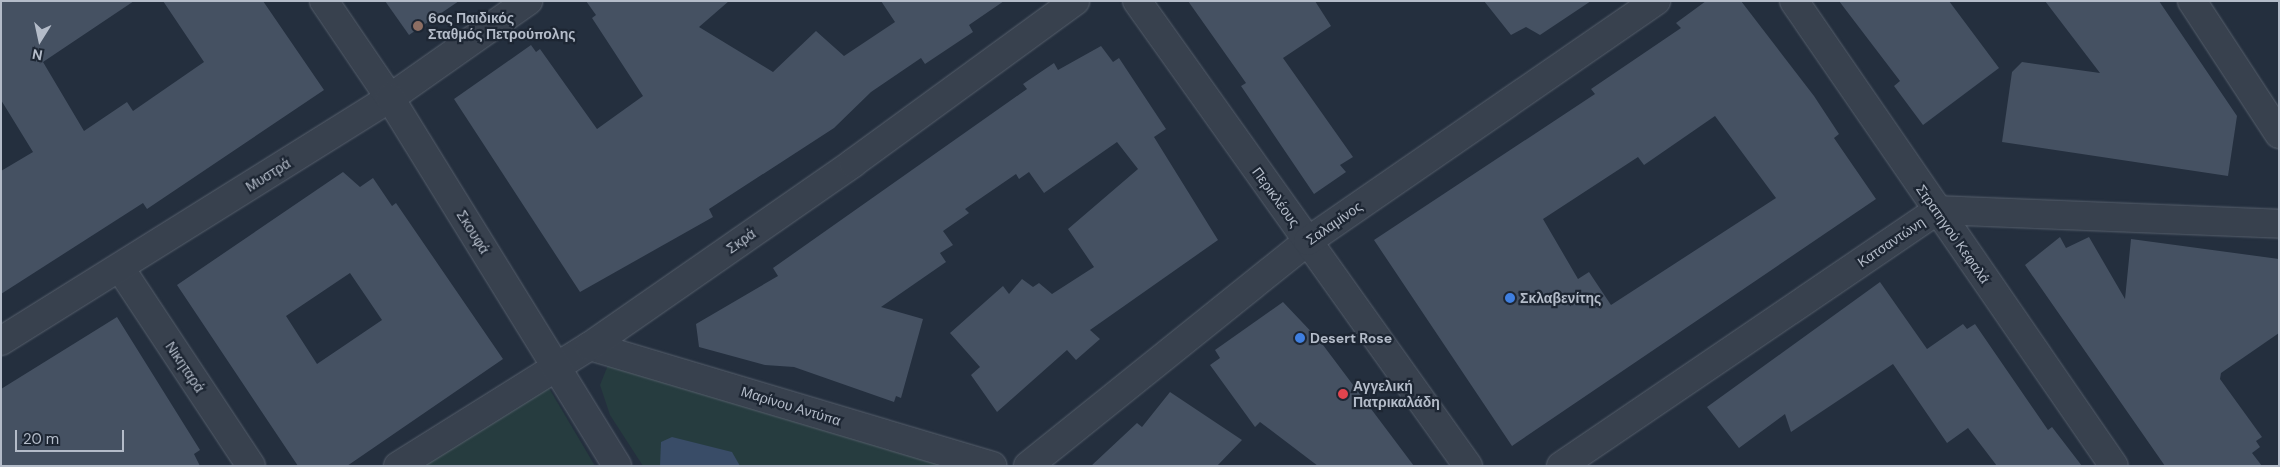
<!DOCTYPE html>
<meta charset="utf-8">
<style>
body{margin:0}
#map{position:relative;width:2280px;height:467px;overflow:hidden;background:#242f3e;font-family:"DM Sans",sans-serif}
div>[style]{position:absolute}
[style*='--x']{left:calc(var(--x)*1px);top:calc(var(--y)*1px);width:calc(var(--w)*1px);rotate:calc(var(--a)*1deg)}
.green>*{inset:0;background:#263c3f}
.water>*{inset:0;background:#394c67}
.building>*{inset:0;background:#455162}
.roads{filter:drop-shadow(0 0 1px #565f6c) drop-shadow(0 0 1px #565f6c)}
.minor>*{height:28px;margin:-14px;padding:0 14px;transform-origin:14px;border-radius:14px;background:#38414e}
.tertiary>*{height:28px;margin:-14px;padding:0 14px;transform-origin:14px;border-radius:14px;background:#38414e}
.dots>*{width:14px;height:14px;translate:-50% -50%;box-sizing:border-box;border:2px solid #1d2633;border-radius:50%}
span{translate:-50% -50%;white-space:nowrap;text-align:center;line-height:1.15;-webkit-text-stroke:4.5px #1d2633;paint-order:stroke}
.poi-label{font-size:14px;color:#b4bcc9;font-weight:700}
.left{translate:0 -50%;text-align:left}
.street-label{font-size:14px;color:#b4bcc9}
.frame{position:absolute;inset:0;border:2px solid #b4bcc9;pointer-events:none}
.north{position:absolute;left:15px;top:15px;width:50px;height:50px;-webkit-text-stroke:4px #1d2633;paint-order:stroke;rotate:190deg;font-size:14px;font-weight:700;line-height:20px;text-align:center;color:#b4bcc9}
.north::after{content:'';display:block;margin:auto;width:18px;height:22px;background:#b4bcc9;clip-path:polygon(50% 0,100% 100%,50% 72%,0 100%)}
.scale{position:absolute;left:15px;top:430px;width:109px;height:22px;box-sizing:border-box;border:2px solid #b4bcc9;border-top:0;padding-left:6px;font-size:15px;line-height:18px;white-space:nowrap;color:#b4bcc9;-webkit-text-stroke:4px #1d2633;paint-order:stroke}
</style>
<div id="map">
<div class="green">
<i style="clip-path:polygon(608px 365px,963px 466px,643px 466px,610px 415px,600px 385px)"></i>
<i style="clip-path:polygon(546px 383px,595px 466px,420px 466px)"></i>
</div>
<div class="water">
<i style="clip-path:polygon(672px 437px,732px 452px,740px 466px,660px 466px,661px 442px)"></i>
</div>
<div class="building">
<i style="clip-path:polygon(1px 1px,134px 1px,43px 62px,84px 131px,127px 102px,133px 111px,204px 62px,163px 1px,263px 1px,324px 90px,147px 209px,143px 203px,1px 294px,1px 171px,33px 152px,1px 100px)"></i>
<i style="clip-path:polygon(385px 1px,459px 1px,409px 35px)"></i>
<i style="clip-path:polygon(586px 1px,729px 1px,699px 27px,773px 72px,816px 31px,844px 56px,895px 22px,881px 1px,1004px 1px,969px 25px,973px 32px,925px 64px,921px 58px,871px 92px,834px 128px,709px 209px,713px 217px,580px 292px,454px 99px,531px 45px,536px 52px,540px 49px,597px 129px,643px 96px,592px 18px,596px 15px)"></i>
<i style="clip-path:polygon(1188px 1px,1315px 1px,1331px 26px,1283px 58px,1353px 157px,1340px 165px,1346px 172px,1314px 194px,1241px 86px,1246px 83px)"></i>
<i style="clip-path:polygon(1484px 1px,1591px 1px,1540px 35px,1526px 27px,1511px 35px)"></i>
<i style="clip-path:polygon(evenodd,1706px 1px,1741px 1px,1814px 96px,1839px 134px,1834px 138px,1876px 199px,1512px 446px,1374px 240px,1595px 94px,1591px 89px,1681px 28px,1676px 23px,1706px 1px,1715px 116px,1776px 198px,1611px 305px,1589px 272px,1578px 279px,1543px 219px,1638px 157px,1644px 165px,1715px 116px)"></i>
<i style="clip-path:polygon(1839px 1px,1949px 1px,1999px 68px,1923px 125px,1894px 86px,1900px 81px)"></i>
<i style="clip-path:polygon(2045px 1px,2159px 1px,2237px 116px,2228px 176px,2002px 142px,2012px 72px,2022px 62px,2100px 73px)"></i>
<i style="clip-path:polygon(1101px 46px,1113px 62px,1119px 58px,1166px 129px,1154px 137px,1218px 240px,1090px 330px,1100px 339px,1076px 360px,1067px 350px,997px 412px,971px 375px,980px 367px,950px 333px,1003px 286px,1009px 294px,1022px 279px,1033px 287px,1039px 283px,1052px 294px,1094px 267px,1068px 229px,1138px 169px,1117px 142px,1044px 193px,1029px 172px,1019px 179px,1016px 174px,965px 209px,969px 213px,943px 231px,953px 245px,940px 253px,946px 262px,881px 307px,923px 319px,901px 398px,896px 396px,894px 402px,794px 367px,765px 365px,699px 347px,696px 324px,778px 276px,773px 268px,1027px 89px,1023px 84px,1054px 63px,1058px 70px)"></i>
<i style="clip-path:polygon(evenodd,343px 172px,360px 187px,373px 178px,392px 206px,396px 203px,503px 359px,347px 466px,298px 466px,177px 285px,343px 172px,350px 273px,382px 320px,317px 364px,286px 316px,350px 273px)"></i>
<i style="clip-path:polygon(2060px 237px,2066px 248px,2089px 237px,2125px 299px,2131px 239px,2279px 259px,2279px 333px,2221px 373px,2220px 379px,2262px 437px,2256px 441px,2260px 447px,2252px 453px,2262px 466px,2165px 466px,2025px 265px)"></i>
<i style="clip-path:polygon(1880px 282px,1927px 349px,1963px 324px,1967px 329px,1975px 324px,2048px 430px,2052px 427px,2082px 466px,1997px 466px,1968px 428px,1947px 443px,1893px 364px,1791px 432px,1785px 414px,1739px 448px,1707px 407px)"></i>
<i style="clip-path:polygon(1283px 302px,1320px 341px,1414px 466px,1318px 466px,1260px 422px,1255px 427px,1210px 365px,1220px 358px,1215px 350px)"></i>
<i style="clip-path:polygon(117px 317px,200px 450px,194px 454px,200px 466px,1px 466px,1px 389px)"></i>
<i style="clip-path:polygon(1170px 392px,1242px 440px,1217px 466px,1091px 466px,1137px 423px,1142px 427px)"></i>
</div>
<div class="roads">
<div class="minor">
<i style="--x:1794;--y:1;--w:564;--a:55.47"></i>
<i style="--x:2192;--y:1;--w:159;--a:56.8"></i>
<i style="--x:120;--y:268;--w:237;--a:56.5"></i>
<i style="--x:1;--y:341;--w:459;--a:-32"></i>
<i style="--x:390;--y:98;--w:169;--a:-35.1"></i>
<i style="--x:590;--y:346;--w:420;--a:16.6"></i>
<i style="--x:398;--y:466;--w:226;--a:-32"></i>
<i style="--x:590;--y:346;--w:320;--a:-34.8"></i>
<i style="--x:853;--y:163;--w:275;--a:-36.1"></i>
<i style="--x:1028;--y:466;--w:359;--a:-38.8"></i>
<i style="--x:1561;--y:466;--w:455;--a:-34.2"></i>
<i style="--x:1937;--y:210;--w:342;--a:2.3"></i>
</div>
<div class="tertiary">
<i style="--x:324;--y:1;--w:117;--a:55.8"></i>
<i style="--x:390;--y:98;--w:432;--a:58.3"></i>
<i style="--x:1137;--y:1;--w:571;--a:54.56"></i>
<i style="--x:1308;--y:241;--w:423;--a:-34.6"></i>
</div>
</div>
<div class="dots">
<i style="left:418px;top:26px;background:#8d6e63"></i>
<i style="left:1510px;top:298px;background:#3f7fe0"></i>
<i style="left:1300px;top:338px;background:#3f7fe0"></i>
<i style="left:1343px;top:394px;background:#e0444e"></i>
</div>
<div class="poi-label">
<span class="left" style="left:428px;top:26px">6ος Παιδικός<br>Σταθμός Πετρούπολης</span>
<span class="left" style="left:1520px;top:298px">Σκλαβενίτης</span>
<span class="left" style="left:1310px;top:338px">Desert Rose</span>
<span class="left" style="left:1353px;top:394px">Αγγελική<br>Πατρικαλάδη</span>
</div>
<div class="street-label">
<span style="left:268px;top:175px;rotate:-32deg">Μυστρά</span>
<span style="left:1276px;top:197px;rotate:54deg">Περικλέους</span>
<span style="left:1334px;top:223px;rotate:-35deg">Σαλαμίνος</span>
<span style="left:473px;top:232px;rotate:58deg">Σκουφά</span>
<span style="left:1953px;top:234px;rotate:55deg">Στρατηγού Κεφαλά</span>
<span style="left:741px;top:241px;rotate:-35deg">Σκρά</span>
<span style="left:1891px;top:242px;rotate:-34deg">Κατσαντώνη</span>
<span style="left:185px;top:367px;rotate:56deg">Νικηταρά</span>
<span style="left:791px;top:406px;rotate:17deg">Μαρίνου Αντύπα</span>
</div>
<div class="frame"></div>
<div class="north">N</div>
<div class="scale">20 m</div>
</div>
